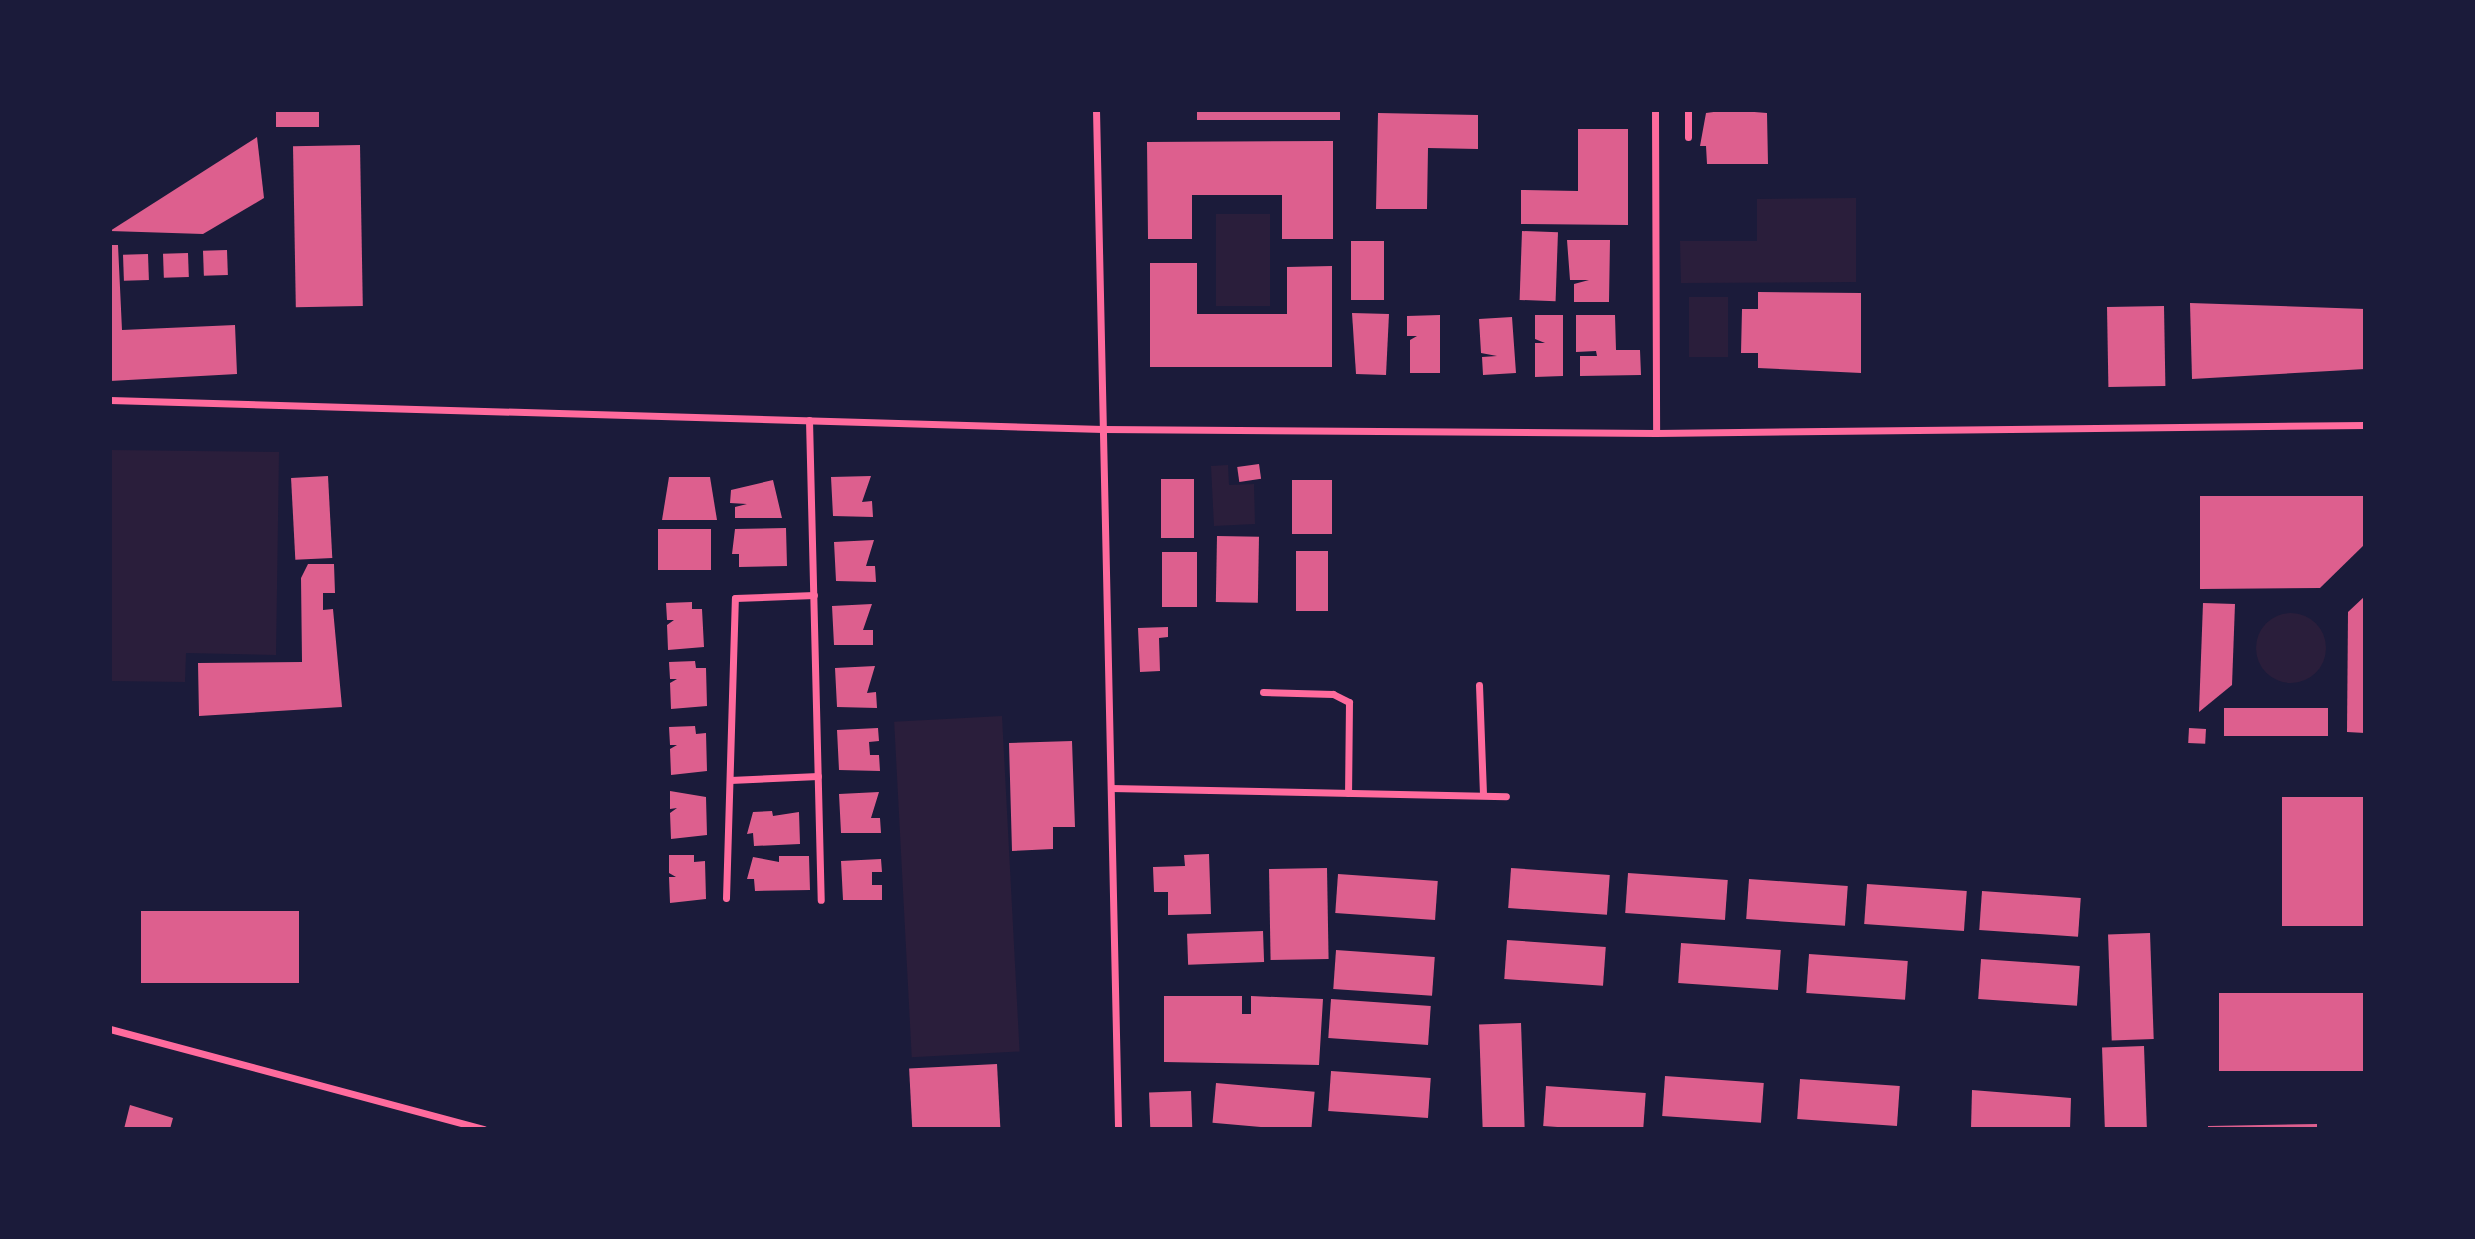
<!DOCTYPE html>
<style>
body{margin:0}
#map{position:relative;width:2475px;height:1239px;overflow:hidden;background:#1b1b3a;font-family:"Public Sans",sans-serif}
div>[style]{position:absolute}
[style*='--x']{left:calc(var(--x)*1px);top:calc(var(--y)*1px);width:calc(var(--w)*1px);rotate:calc(var(--a)*1deg)}
.green>*{inset:0;background:#2a1e3b;transform-origin:0 0}
.round{border-radius:50%}
.building>*{inset:0;background:#dd5f8e;transform-origin:0 0}
.minor>*{height:7px;margin:-3.5px;padding:0 3.5px;transform-origin:3.5px;border-radius:3.5px;background:#ff6b9d}
span{translate:-50% -50%;white-space:nowrap;text-align:center;line-height:1.15;-webkit-text-stroke:5px #1b1b3a;paint-order:stroke}
.frame{position:absolute;inset:0;border:112px solid #1b1b3a;pointer-events:none}
</style>
<div id="map">
<div class="green">
<i style="clip-path:polygon(1856px 198px,1856px 282px,1681px 283px,1680px 241px,1757px 241px,1757px 199px)"></i>
<i style="left:1216px;top:214px;width:54px;height:92px"></i>
<i style="left:1689px;top:297px;width:39px;height:60px"></i>
<i style="clip-path:polygon(110px 450px,279px 452px,276px 655px,186px 653px,185px 682px,110px 681px)"></i>
<i style="clip-path:polygon(1228px 465px,1229px 485px,1254px 484px,1255px 524px,1214px 526px,1211px 466px)"></i>
<i class="round" style="left:2256px;top:613px;width:70px;height:70px"></i>
<i style="left:1002px;top:716px;width:336px;height:108px;rotate:87deg"></i>
</div>
<div class="building">
<i style="left:276px;top:110px;width:43px;height:17px"></i>
<i style="left:1197px;top:110px;width:143px;height:10px"></i>
<i style="clip-path:polygon(1729px 110px,1767px 113px,1768px 164px,1707px 164px,1706px 146px,1700px 146px,1706px 113px)"></i>
<i style="clip-path:polygon(1378px 113px,1478px 115px,1478px 149px,1428px 148px,1427px 209px,1376px 209px)"></i>
<i style="clip-path:polygon(1578px 129px,1628px 129px,1628px 225px,1521px 224px,1521px 190px,1578px 191px)"></i>
<i style="clip-path:polygon(257px 137px,264px 198px,203px 234px,110px 231px)"></i>
<i style="clip-path:polygon(1333px 141px,1333px 239px,1282px 239px,1282px 195px,1192px 195px,1192px 239px,1148px 239px,1147px 142px)"></i>
<i style="left:360px;top:145px;width:161px;height:67px;rotate:89deg"></i>
<i style="left:1522px;top:231px;width:36px;height:69px;rotate:2deg"></i>
<i style="clip-path:polygon(1567px 240px,1610px 240px,1609px 302px,1574px 302px,1574px 284px,1589px 280px,1570px 280px)"></i>
<i style="left:1351px;top:241px;width:33px;height:59px"></i>
<i style="clip-path:polygon(110px 245px,118px 245px,122px 330px,235px 325px,237px 374px,110px 381px)"></i>
<i style="left:227px;top:250px;width:25px;height:24px;rotate:88deg"></i>
<i style="left:188px;top:253px;width:24px;height:25px;rotate:88deg"></i>
<i style="left:148px;top:254px;width:26px;height:25px;rotate:88deg"></i>
<i style="clip-path:polygon(1150px 263px,1197px 263px,1197px 314px,1287px 314px,1287px 267px,1332px 266px,1332px 367px,1150px 367px)"></i>
<i style="clip-path:polygon(1758px 292px,1861px 293px,1861px 373px,1758px 368px,1758px 353px,1741px 353px,1742px 309px,1758px 309px)"></i>
<i style="clip-path:polygon(2190px 303px,2365px 309px,2365px 369px,2192px 379px)"></i>
<i style="left:2164px;top:306px;width:80px;height:57px;rotate:89deg"></i>
<i style="clip-path:polygon(1352px 313px,1389px 314px,1386px 375px,1356px 374px)"></i>
<i style="clip-path:polygon(1440px 315px,1440px 373px,1410px 373px,1410px 340px,1417px 336px,1407px 336px,1407px 316px)"></i>
<i style="clip-path:polygon(1535px 315px,1563px 315px,1563px 376px,1535px 377px,1535px 343px,1545px 343px,1535px 339px)"></i>
<i style="clip-path:polygon(1576px 315px,1615px 315px,1616px 350px,1640px 350px,1641px 375px,1580px 376px,1580px 356px,1597px 356px,1596px 351px,1576px 352px)"></i>
<i style="clip-path:polygon(1512px 317px,1516px 373px,1483px 375px,1482px 357px,1497px 356px,1481px 353px,1479px 319px)"></i>
<i style="left:1259px;top:464px;width:15px;height:22px;rotate:82deg"></i>
<i style="left:328px;top:476px;width:82px;height:37px;rotate:87deg"></i>
<i style="clip-path:polygon(871px 476px,862px 502px,872px 501px,873px 517px,833px 516px,831px 477px)"></i>
<i style="clip-path:polygon(669px 477px,710px 477px,717px 520px,662px 520px)"></i>
<i style="left:1161px;top:479px;width:33px;height:59px"></i>
<i style="clip-path:polygon(773px 480px,782px 518px,735px 518px,735px 507px,747px 504px,730px 503px,731px 490px)"></i>
<i style="left:1292px;top:480px;width:40px;height:54px"></i>
<i style="clip-path:polygon(2200px 496px,2365px 496px,2365px 544px,2320px 588px,2200px 589px)"></i>
<i style="clip-path:polygon(786px 528px,787px 566px,739px 567px,739px 554px,732px 554px,735px 529px)"></i>
<i style="left:658px;top:529px;width:53px;height:41px"></i>
<i style="left:1217px;top:536px;width:42px;height:66px;rotate:1deg"></i>
<i style="clip-path:polygon(874px 540px,866px 566px,875px 566px,876px 582px,836px 581px,834px 542px)"></i>
<i style="left:1296px;top:551px;width:32px;height:60px"></i>
<i style="left:1162px;top:552px;width:35px;height:55px"></i>
<i style="clip-path:polygon(308px 564px,334px 564px,335px 593px,323px 593px,323px 610px,333px 609px,342px 707px,199px 716px,198px 663px,302px 662px,301px 578px)"></i>
<i style="clip-path:polygon(2365px 596px,2365px 733px,2347px 732px,2348px 612px)"></i>
<i style="clip-path:polygon(692px 602px,692px 609px,702px 609px,704px 647px,668px 650px,667px 625px,674px 620px,667px 620px,666px 603px)"></i>
<i style="clip-path:polygon(2203px 603px,2235px 604px,2232px 685px,2199px 712px)"></i>
<i style="clip-path:polygon(872px 604px,863px 630px,873px 630px,873px 645px,834px 645px,832px 606px)"></i>
<i style="clip-path:polygon(1168px 627px,1168px 637px,1159px 638px,1160px 671px,1140px 672px,1138px 628px)"></i>
<i style="clip-path:polygon(695px 661px,696px 668px,706px 668px,707px 706px,671px 709px,670px 683px,677px 679px,670px 679px,669px 662px)"></i>
<i style="clip-path:polygon(875px 666px,867px 693px,876px 692px,877px 708px,837px 707px,835px 668px)"></i>
<i style="left:2224px;top:708px;width:104px;height:28px"></i>
<i style="clip-path:polygon(695px 726px,696px 734px,706px 733px,707px 771px,671px 775px,670px 749px,677px 745px,670px 745px,669px 727px)"></i>
<i style="clip-path:polygon(878px 728px,879px 741px,869px 742px,870px 755px,879px 755px,880px 771px,839px 770px,837px 730px)"></i>
<i style="left:2189px;top:728px;width:17px;height:15px;rotate:3deg"></i>
<i style="clip-path:polygon(1072px 741px,1075px 827px,1053px 827px,1053px 849px,1012px 851px,1009px 743px)"></i>
<i style="clip-path:polygon(670px 791px,706px 797px,707px 835px,671px 839px,670px 813px,677px 808px,670px 809px)"></i>
<i style="clip-path:polygon(879px 792px,871px 818px,880px 818px,881px 833px,841px 833px,839px 794px)"></i>
<i style="left:2282px;top:797px;width:83px;height:129px"></i>
<i style="clip-path:polygon(772px 811px,773px 816px,799px 812px,800px 844px,754px 846px,753px 833px,747px 834px,753px 812px)"></i>
<i style="clip-path:polygon(1209px 854px,1211px 914px,1168px 915px,1168px 892px,1154px 892px,1153px 867px,1185px 866px,1184px 855px)"></i>
<i style="clip-path:polygon(669px 855px,694px 855px,694px 862px,705px 861px,706px 899px,670px 903px,669px 877px,676px 877px,669px 873px)"></i>
<i style="clip-path:polygon(779px 856px,809px 856px,810px 890px,755px 891px,754px 879px,747px 879px,753px 857px,779px 862px)"></i>
<i style="clip-path:polygon(881px 859px,882px 872px,872px 872px,872px 885px,882px 885px,882px 900px,843px 900px,841px 861px)"></i>
<i style="left:1327px;top:868px;width:91px;height:58px;rotate:89deg"></i>
<i style="left:1511px;top:868px;width:99px;height:40px;rotate:4deg"></i>
<i style="left:1628px;top:873px;width:100px;height:40px;rotate:4deg"></i>
<i style="left:1338px;top:874px;width:100px;height:39px;rotate:4deg"></i>
<i style="left:1749px;top:879px;width:99px;height:40px;rotate:4deg"></i>
<i style="left:1867px;top:884px;width:100px;height:40px;rotate:4deg"></i>
<i style="left:1982px;top:891px;width:99px;height:39px;rotate:4deg"></i>
<i style="left:141px;top:911px;width:158px;height:72px"></i>
<i style="left:1263px;top:931px;width:31px;height:76px;rotate:88deg"></i>
<i style="left:2150px;top:933px;width:106px;height:42px;rotate:88deg"></i>
<i style="left:1507px;top:940px;width:99px;height:39px;rotate:4deg"></i>
<i style="left:1681px;top:943px;width:100px;height:40px;rotate:4deg"></i>
<i style="left:1336px;top:950px;width:99px;height:39px;rotate:4deg"></i>
<i style="left:1809px;top:954px;width:99px;height:39px;rotate:4deg"></i>
<i style="left:1981px;top:959px;width:99px;height:40px;rotate:4deg"></i>
<i style="left:2365px;top:993px;width:78px;height:146px;rotate:90deg"></i>
<i style="clip-path:polygon(1164px 996px,1242px 996px,1242px 1014px,1251px 1014px,1251px 996px,1323px 999px,1319px 1065px,1164px 1062px)"></i>
<i style="left:1331px;top:999px;width:100px;height:39px;rotate:4deg"></i>
<i style="left:1521px;top:1023px;width:106px;height:42px;rotate:88deg"></i>
<i style="left:2144px;top:1046px;width:83px;height:42px;rotate:88deg"></i>
<i style="left:997px;top:1064px;width:65px;height:88px;rotate:87deg"></i>
<i style="left:1331px;top:1071px;width:100px;height:40px;rotate:4deg"></i>
<i style="left:1665px;top:1076px;width:99px;height:40px;rotate:4deg"></i>
<i style="left:1800px;top:1079px;width:100px;height:40px;rotate:4deg"></i>
<i style="left:1216px;top:1083px;width:99px;height:40px;rotate:5deg"></i>
<i style="left:1546px;top:1086px;width:100px;height:40px;rotate:4deg"></i>
<i style="clip-path:polygon(1972px 1090px,2071px 1098px,2070px 1129px,1971px 1129px)"></i>
<i style="left:1191px;top:1091px;width:38px;height:42px;rotate:88deg"></i>
<i style="clip-path:polygon(130px 1105px,173px 1118px,170px 1129px,124px 1129px)"></i>
<i style="clip-path:polygon(2317px 1124px,2317px 1129px,2208px 1129px,2208px 1126px)"></i>
</div>
<div class="minor">
<i style="--x:1096;--y:110;--w:1019;--a:88.76"></i>
<i style="--x:1655;--y:110;--w:323;--a:89.8"></i>
<i style="--x:1688;--y:137;--w:27;--a:-90"></i>
<i style="--x:110;--y:400;--w:993;--a:1.67"></i>
<i style="--x:1103;--y:429;--w:553;--a:0.41"></i>
<i style="--x:1656;--y:433;--w:709;--a:-0.65"></i>
<i style="--x:809;--y:420;--w:480;--a:88.6"></i>
<i style="--x:1479;--y:685;--w:110;--a:87.9"></i>
<i style="--x:1263;--y:692;--w:70;--a:1.6"></i>
<i style="--x:1333;--y:694;--w:18;--a:27"></i>
<i style="--x:1349;--y:702;--w:91;--a:90.6"></i>
<i style="--x:730;--y:780;--w:88;--a:-2.6"></i>
<i style="--x:1111;--y:788;--w:395;--a:1.2"></i>
<i style="--x:726;--y:898;--w:300;--a:-88.3"></i>
<i style="--x:735;--y:598;--w:79;--a:-2.2"></i>
<i style="--x:110;--y:1029;--w:387;--a:15"></i>
</div>
<div class="frame"></div>
</div>
